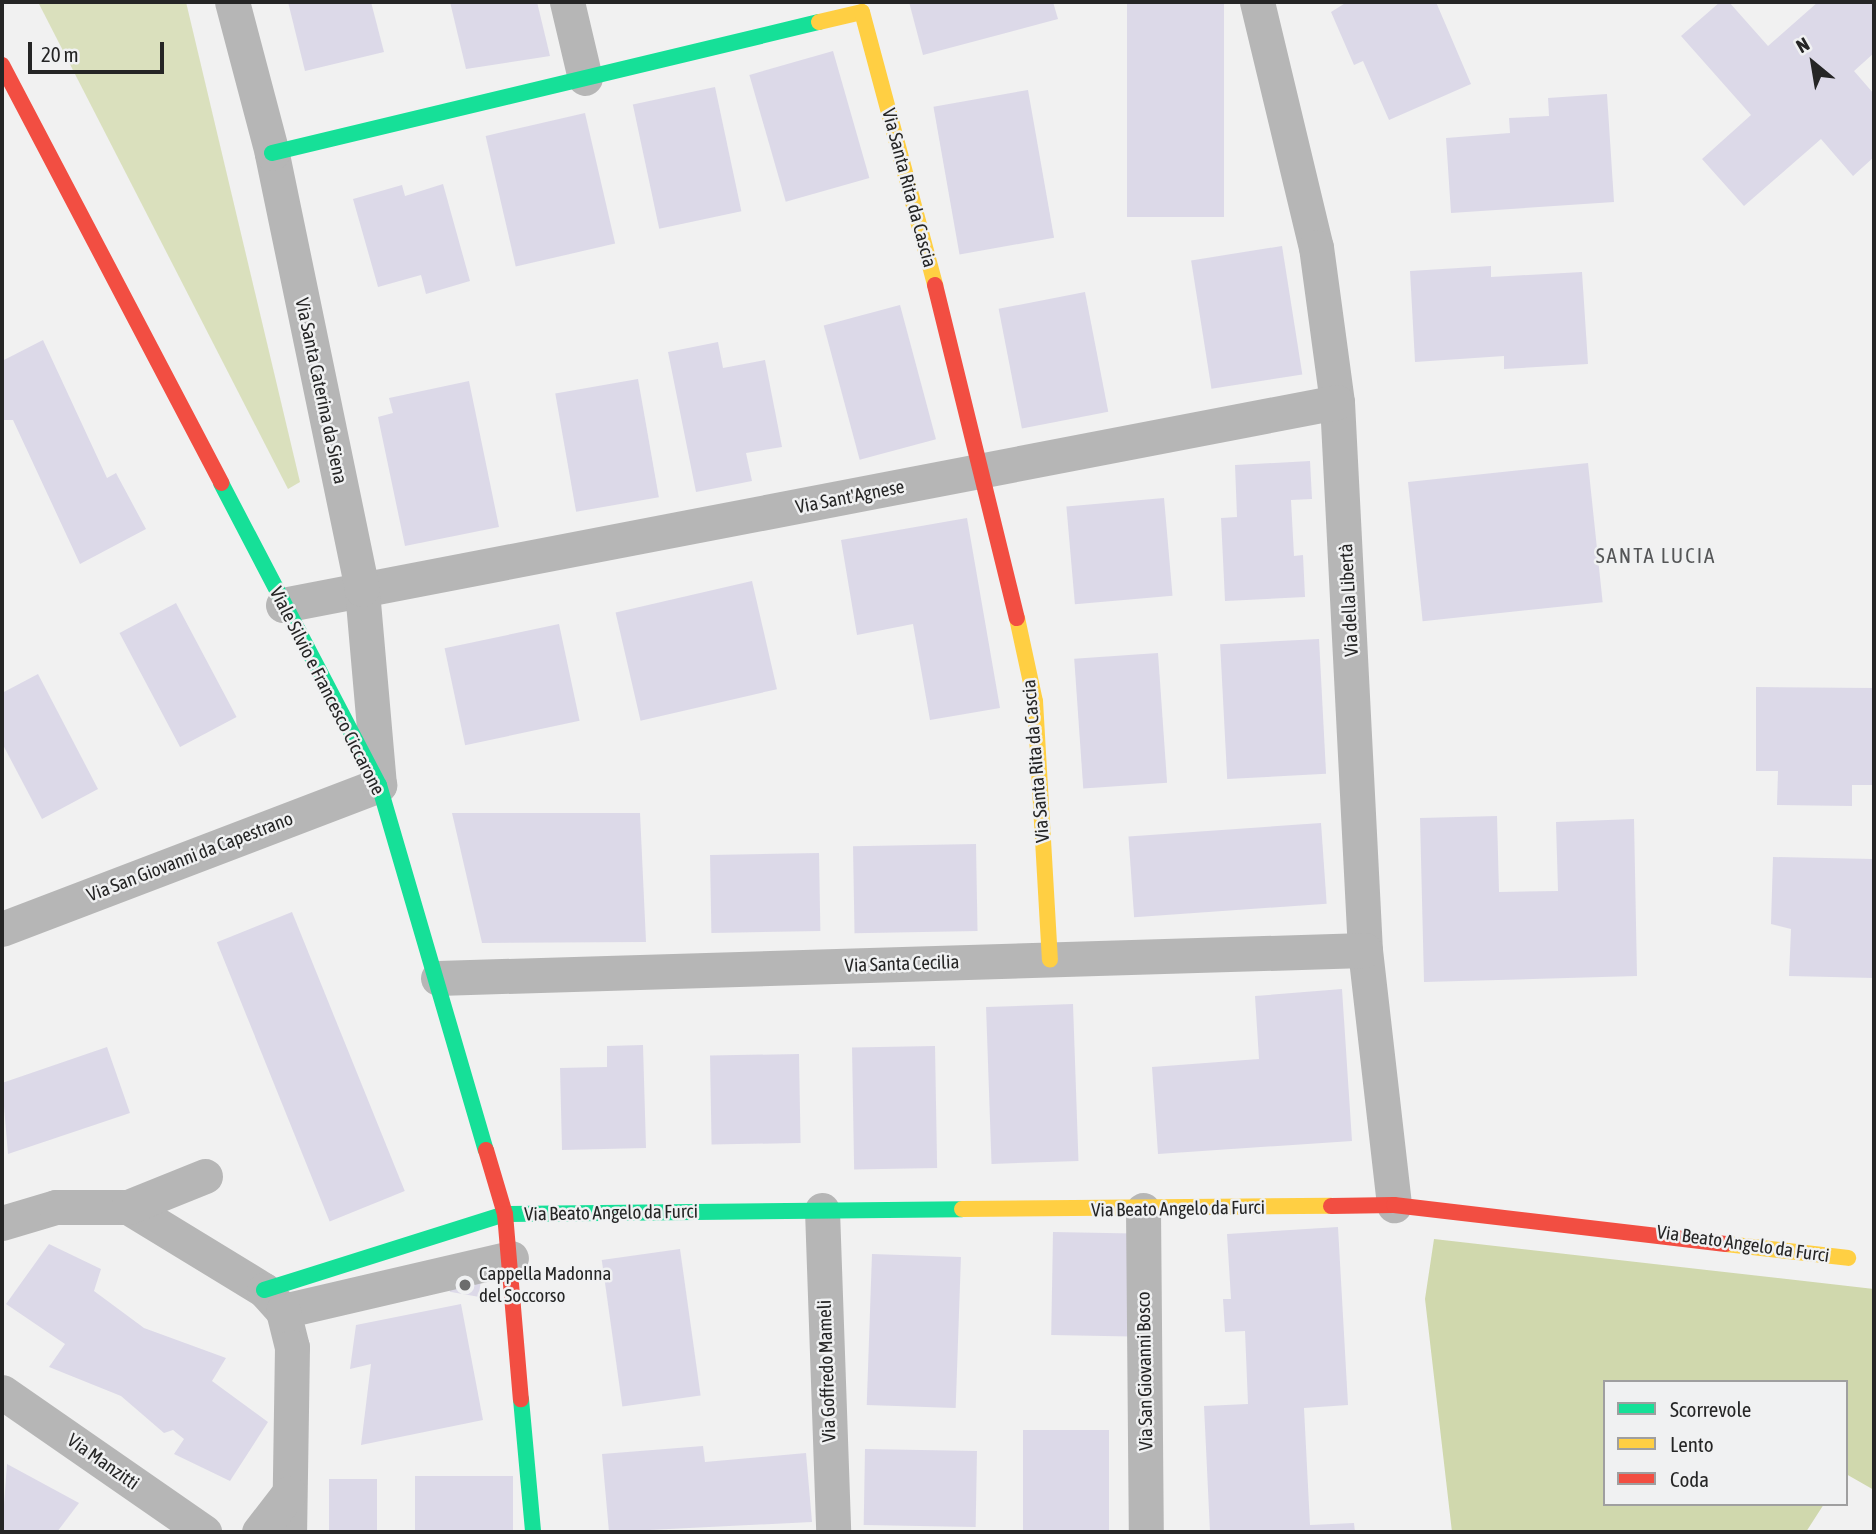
<!DOCTYPE html>
<meta charset="utf-8">
<style>
body{margin:0}
#map{position:relative;width:1876px;height:1534px;overflow:hidden;background:#f1f1f1;font-family:"Asap Condensed",sans-serif}
div>[style]{position:absolute}
[style*='--x']{left:calc(var(--x)*1px);top:calc(var(--y)*1px);width:calc(var(--w)*1px);rotate:calc(var(--a)*1deg)}
.green>*{inset:0;background:#dae0bd}
.forest>*{inset:0;background:#d0d8ad}
.building>*{inset:0;background:#dcd9e8;transform-origin:0 0}
.street>*{height:35px;margin:-17.5px;padding:0 17.5px;transform-origin:17.5px;border-radius:17.5px;background:#b6b6b6}
.fast>*{height:16px;margin:-8px;padding:0 8px;transform-origin:8px;border-radius:8px;background:#16e098}
.slow>*{height:16px;margin:-8px;padding:0 8px;transform-origin:8px;border-radius:8px;background:#ffcf43}
.jam>*{height:16px;margin:-8px;padding:0 8px;transform-origin:8px;border-radius:8px;background:#f24e42}
.dots>*{width:19px;height:19px;translate:-50% -50%;box-sizing:border-box;border:4px solid #f0f1f2;border-radius:50%}
span{translate:-50% -50%;white-space:nowrap;text-align:center;line-height:1.15;-webkit-text-stroke:5px #f0f1f2;paint-order:stroke}
.street-label{font-size:19px;color:#252525}
.poi-label{font-size:19px;color:#252525}
.left{translate:0 -50%;text-align:left}
.neighbourhood-label{font-size:21px;color:#555657;letter-spacing:2px}
.frame{position:absolute;inset:0;border:4px solid #252525;pointer-events:none}
.legend{position:absolute;left:1603px;top:1380px;width:245px;height:126px;box-sizing:border-box;background:#f0f1f2;border:2px solid #9f9fa0;margin:0;padding:9px 12px;list-style:none;font-size:21px;color:#252525}
.legend li{display:flex;align-items:center;gap:14px;height:35px}
.legend b{width:35px;border:2px solid #9f9fa0}
.north{position:absolute;left:1778px;top:28px;width:70px;height:70px;-webkit-text-stroke:5px #f0f1f2;paint-order:stroke;rotate:330deg;font-size:19px;font-weight:700;line-height:28px;text-align:center;color:#252525}
.north::after{content:'';display:block;margin:auto;width:24px;height:32px;background:#252525;clip-path:polygon(50% 0,100% 100%,50% 72%,0 100%)}
.scale{position:absolute;left:28px;top:42px;width:136px;height:32px;box-sizing:border-box;border:4px solid #252525;border-top:0;padding-left:9px;font-size:21px;line-height:24px;white-space:nowrap;color:#252525;-webkit-text-stroke:5px #f0f1f2;paint-order:stroke}
</style>
<div id="map">
<div class="green">
<i style="clip-path:polygon(38px 2px,186px 2px,300px 482px,288px 489px)"></i>
</div>
<div class="forest">
<i style="clip-path:polygon(1434px 1239px,1874px 1289px,1874px 1490px,1846px 1474px,1846px 1382px,1605px 1382px,1605px 1504px,1824px 1504px,1806px 1532px,1452px 1532px,1425px 1299px)"></i>
</div>
<div class="building">
<i style="clip-path:polygon(288px 2px,371px 2px,384px 52px,305px 71px)"></i>
<i style="clip-path:polygon(450px 2px,537px 2px,550px 56px,466px 69px)"></i>
<i style="clip-path:polygon(909px 2px,1053px 2px,1058px 19px,923px 55px)"></i>
<i style="left:1127px;top:2px;width:97px;height:215px"></i>
<i style="clip-path:polygon(1347px 2px,1436px 2px,1471px 84px,1389px 120px,1363px 61px,1354px 65px,1331px 12px)"></i>
<i style="clip-path:polygon(1720px 2px,1729px 2px,1768px 46px,1818px 2px,1874px 2px,1874px 53px,1854px 71px,1874px 94px,1874px 157px,1853px 176px,1821px 139px,1744px 206px,1702px 159px,1751px 115px,1681px 36px)"></i>
<i style="left:833px;top:51px;width:132px;height:87px;rotate:74deg"></i>
<i style="left:715px;top:87px;width:127px;height:84px;rotate:78deg"></i>
<i style="left:1028px;top:90px;width:150px;height:96px;rotate:80deg"></i>
<i style="clip-path:polygon(1607px 94px,1614px 202px,1451px 213px,1446px 138px,1510px 133px,1509px 118px,1549px 116px,1548px 98px)"></i>
<i style="left:585px;top:113px;width:134px;height:102px;rotate:77deg"></i>
<i style="clip-path:polygon(443px 184px,470px 281px,426px 294px,421px 275px,378px 287px,353px 199px,402px 185px,405px 196px)"></i>
<i style="left:1282px;top:246px;width:130px;height:92px;rotate:81deg"></i>
<i style="clip-path:polygon(1491px 266px,1491px 277px,1582px 272px,1588px 364px,1504px 369px,1504px 356px,1415px 362px,1410px 271px)"></i>
<i style="left:1085px;top:292px;width:122px;height:88px;rotate:79deg"></i>
<i style="left:900px;top:305px;width:139px;height:79px;rotate:75deg"></i>
<i style="clip-path:polygon(43px 340px,107px 478px,116px 473px,146px 529px,80px 564px,13px 420px,2px 420px,2px 361px)"></i>
<i style="clip-path:polygon(718px 342px,723px 368px,765px 360px,782px 447px,746px 453px,752px 481px,696px 492px,668px 352px)"></i>
<i style="left:638px;top:379px;width:120px;height:84px;rotate:80deg"></i>
<i style="clip-path:polygon(469px 381px,499px 527px,405px 546px,378px 417px,393px 413px,389px 398px)"></i>
<i style="clip-path:polygon(1310px 461px,1312px 499px,1291px 500px,1294px 556px,1303px 555px,1305px 597px,1225px 601px,1221px 518px,1237px 517px,1235px 465px)"></i>
<i style="left:1588px;top:463px;width:140px;height:181px;rotate:84deg"></i>
<i style="left:1164px;top:498px;width:98px;height:98px;rotate:85deg"></i>
<i style="clip-path:polygon(967px 518px,1000px 708px,930px 720px,913px 624px,857px 635px,841px 540px)"></i>
<i style="left:752px;top:581px;width:111px;height:140px;rotate:77deg"></i>
<i style="left:176px;top:603px;width:129px;height:64px;rotate:62deg"></i>
<i style="left:559px;top:624px;width:99px;height:117px;rotate:78deg"></i>
<i style="left:1319px;top:639px;width:135px;height:99px;rotate:87deg"></i>
<i style="left:1158px;top:653px;width:130px;height:84px;rotate:86deg"></i>
<i style="clip-path:polygon(38px 674px,98px 789px,42px 819px,2px 743px,2px 693px)"></i>
<i style="clip-path:polygon(1756px 687px,1874px 688px,1874px 785px,1852px 785px,1852px 806px,1777px 805px,1778px 771px,1756px 771px)"></i>
<i style="clip-path:polygon(452px 813px,640px 813px,646px 942px,482px 943px)"></i>
<i style="clip-path:polygon(1497px 816px,1499px 892px,1558px 891px,1556px 822px,1634px 819px,1637px 976px,1424px 982px,1420px 818px)"></i>
<i style="left:1321px;top:823px;width:81px;height:193px;rotate:86deg"></i>
<i style="left:976px;top:844px;width:87px;height:123px;rotate:89deg"></i>
<i style="left:819px;top:853px;width:78px;height:109px;rotate:89deg"></i>
<i style="clip-path:polygon(1773px 857px,1873px 859px,1874px 978px,1789px 976px,1791px 929px,1771px 924px)"></i>
<i style="left:292px;top:912px;width:301px;height:81px;rotate:68deg"></i>
<i style="clip-path:polygon(1342px 989px,1352px 1141px,1158px 1154px,1152px 1067px,1259px 1059px,1255px 996px)"></i>
<i style="left:1073px;top:1004px;width:157px;height:87px;rotate:88deg"></i>
<i style="clip-path:polygon(643px 1045px,646px 1148px,562px 1150px,560px 1068px,607px 1067px,607px 1046px)"></i>
<i style="left:935px;top:1046px;width:122px;height:83px;rotate:89deg"></i>
<i style="clip-path:polygon(107px 1047px,130px 1113px,8px 1154px,2px 1083px)"></i>
<i style="left:799px;top:1054px;width:89px;height:89px;rotate:89deg"></i>
<i style="clip-path:polygon(1338px 1227px,1348px 1405px,1304px 1408px,1310px 1525px,1354px 1523px,1355px 1532px,1210px 1532px,1204px 1406px,1248px 1404px,1245px 1331px,1225px 1332px,1223px 1299px,1231px 1299px,1227px 1234px)"></i>
<i style="left:1053px;top:1232px;width:80px;height:103px;rotate:1deg"></i>
<i style="clip-path:polygon(49px 1244px,101px 1269px,94px 1291px,144px 1328px,226px 1358px,212px 1381px,268px 1422px,230px 1481px,174px 1454px,184px 1439px,173px 1430px,164px 1433px,121px 1396px,49px 1367px,65px 1344px,6px 1304px)"></i>
<i style="left:680px;top:1249px;width:148px;height:79px;rotate:82deg"></i>
<i style="left:872px;top:1254px;width:89px;height:151px;rotate:2deg"></i>
<i style="left:453px;top:1273px;width:29px;height:19px;rotate:10deg"></i>
<i style="clip-path:polygon(461px 1304px,483px 1420px,361px 1445px,371px 1364px,350px 1369px,356px 1325px)"></i>
<i style="left:1023px;top:1430px;width:86px;height:102px"></i>
<i style="clip-path:polygon(703px 1446px,705px 1462px,806px 1453px,812px 1522px,609px 1532px,602px 1454px)"></i>
<i style="left:865px;top:1449px;width:112px;height:76px;rotate:1deg"></i>
<i style="clip-path:polygon(7px 1464px,79px 1503px,57px 1532px,2px 1532px)"></i>
<i style="left:415px;top:1476px;width:98px;height:56px"></i>
<i style="left:329px;top:1479px;width:48px;height:53px"></i>
</div>
<div class="street">
<i style="--x:567;--y:2;--w:78;--a:76.7"></i>
<i style="--x:1257;--y:2;--w:252;--a:76.5"></i>
<i style="--x:1316;--y:247;--w:156;--a:82.3"></i>
<i style="--x:1337;--y:402;--w:549;--a:87.08"></i>
<i style="--x:1365;--y:950;--w:257;--a:83.5"></i>
<i style="--x:283;--y:605;--w:1073;--a:-10.9"></i>
<i style="--x:2;--y:929;--w:404;--a:-20.9"></i>
<i style="--x:379;--y:785;--w:197;--a:-95"></i>
<i style="--x:362;--y:589;--w:445;--a:-101.7"></i>
<i style="--x:272;--y:153;--w:156;--a:-104.8"></i>
<i style="--x:438;--y:978;--w:927;--a:-1.73"></i>
<i style="--x:128;--y:1207;--w:159;--a:31.4"></i>
<i style="--x:264;--y:1290;--w:28;--a:48"></i>
<i style="--x:283;--y:1311;--w:234;--a:-13.1"></i>
<i style="--x:822;--y:1210;--w:322;--a:88"></i>
<i style="--x:1143;--y:1210;--w:322;--a:89.5"></i>
<i style="--x:2;--y:1223;--w:56;--a:-16.5"></i>
<i style="--x:56;--y:1207;--w:72;--a:0"></i>
<i style="--x:128;--y:1207;--w:83;--a:-21.9"></i>
<i style="--x:283;--y:1311;--w:37;--a:76"></i>
<i style="--x:292;--y:1347;--w:185;--a:90.9"></i>
<i style="--x:2;--y:1392;--w:246;--a:34.7"></i>
<i style="--x:259;--y:1532;--w:49;--a:-52.4"></i>
</div>
<div class="fast">
<i style="--x:272;--y:153;--w:562;--a:-13.47"></i>
<i style="--x:221;--y:483;--w:341;--a:62.4"></i>
<i style="--x:379;--y:785;--w:380;--a:73.7"></i>
<i style="--x:264;--y:1290;--w:253;--a:-17.5"></i>
<i style="--x:505;--y:1214;--w:457;--a:-0.6"></i>
<i style="--x:521;--y:1399;--w:134;--a:84.8"></i>
</div>
<div class="slow">
<i style="--x:819;--y:22;--w:44;--a:-13.1"></i>
<i style="--x:862;--y:12;--w:283;--a:75"></i>
<i style="--x:1017;--y:618;--w:85;--a:77.8"></i>
<i style="--x:1035;--y:701;--w:259;--a:86.7"></i>
<i style="--x:962;--y:1209;--w:369;--a:-0.5"></i>
<i style="--x:1726;--y:1244;--w:123;--a:6.5"></i>
</div>
<div class="jam">
<i style="--x:2;--y:65;--w:472;--a:62.3"></i>
<i style="--x:935;--y:285;--w:343;--a:76.2"></i>
<i style="--x:486;--y:1150;--w:67;--a:73.5"></i>
<i style="--x:505;--y:1214;--w:186;--a:85.1"></i>
<i style="--x:1331;--y:1206;--w:63;--a:-0.9"></i>
<i style="--x:1394;--y:1205;--w:334;--a:6.7"></i>
</div>
<div class="dots">
<i style="left:465px;top:1285px;background:#6c6c6c"></i>
</div>
<div class="street-label">
<span style="left:909px;top:188px;rotate:75deg">Via Santa Rita da Cascia</span>
<span style="left:321px;top:391px;rotate:78deg">Via Santa Caterina da Siena</span>
<span style="left:850px;top:497px;rotate:-11deg">Via Sant'Agnese</span>
<span style="left:1349px;top:600px;rotate:-93deg">Via della Libertà</span>
<span style="left:327px;top:691px;rotate:63deg">Viale Silvio e Francesco Ciccarone</span>
<span style="left:1036px;top:761px;rotate:-95deg">Via Santa Rita da Cascia</span>
<span style="left:190px;top:857px;rotate:-21deg">Via San Giovanni da Capestrano</span>
<span style="left:902px;top:964px;rotate:-2deg">Via Santa Cecilia</span>
<span style="left:1178px;top:1209px;rotate:-1deg">Via Beato Angelo da Furci</span>
<span style="left:611px;top:1213px;rotate:-1deg">Via Beato Angelo da Furci</span>
<span style="left:1743px;top:1244px;rotate:8deg">Via Beato Angelo da Furci</span>
<span style="left:827px;top:1371px;rotate:-92deg">Via Goffredo Mameli</span>
<span style="left:1145px;top:1371px;rotate:-91deg">Via San Giovanni Bosco</span>
<span style="left:103px;top:1462px;rotate:35deg">Via Manzitti</span>
</div>
<div class="poi-label">
<span class="left" style="left:479px;top:1285px">Cappella Madonna<br>del Soccorso</span>
</div>
<div class="neighbourhood-label">
<span style="left:1656px;top:555px">SANTA LUCIA</span>
</div>
<div class="frame"></div>
<ul class="legend">
<li><b style="height:9px;background:#16e098"></b>Scorrevole</li>
<li><b style="height:9px;background:#ffcf43"></b>Lento</li>
<li><b style="height:9px;background:#f24e42"></b>Coda</li>
</ul>
<div class="north">N</div>
<div class="scale">20 m</div>
</div>
